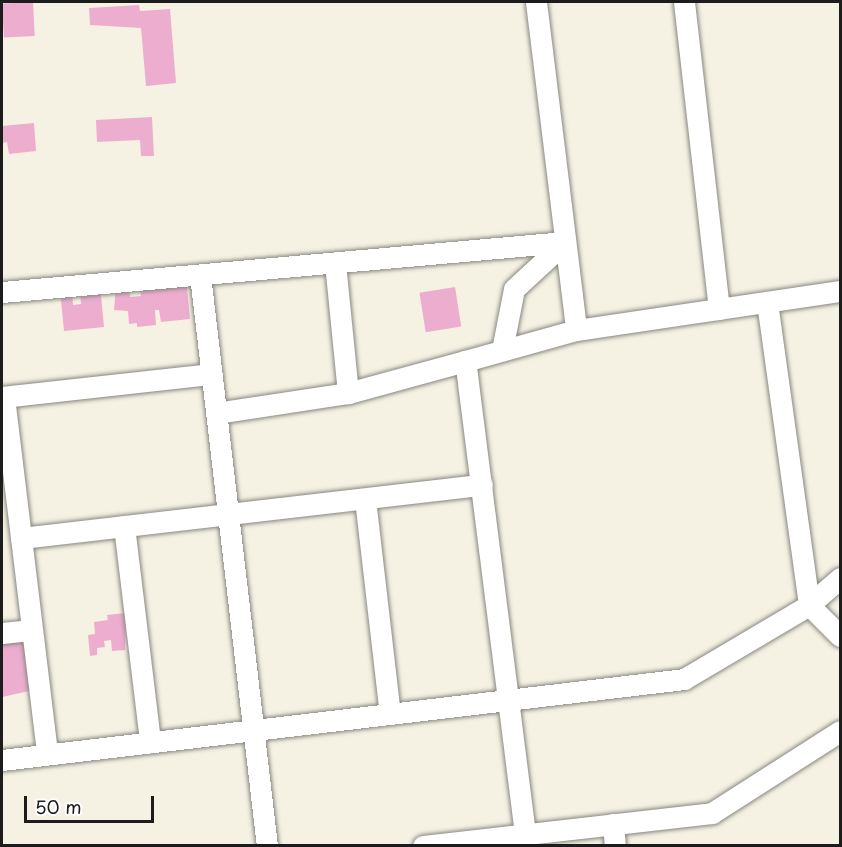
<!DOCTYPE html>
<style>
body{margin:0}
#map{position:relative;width:842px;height:847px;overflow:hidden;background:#f5f2e3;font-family:"Playpen Sans",sans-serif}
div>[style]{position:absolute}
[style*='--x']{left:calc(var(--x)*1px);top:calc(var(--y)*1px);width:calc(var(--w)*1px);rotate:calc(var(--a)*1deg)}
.building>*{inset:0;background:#edadcf;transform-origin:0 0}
.roads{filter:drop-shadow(0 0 2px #888780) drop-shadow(0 0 2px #888780)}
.minor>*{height:21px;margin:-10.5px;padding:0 10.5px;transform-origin:10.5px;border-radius:10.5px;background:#fff}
span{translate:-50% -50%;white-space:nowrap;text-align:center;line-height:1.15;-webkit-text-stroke:4.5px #fff;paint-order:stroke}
.frame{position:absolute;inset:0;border:3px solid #1c1c1c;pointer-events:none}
.scale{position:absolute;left:24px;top:796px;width:130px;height:27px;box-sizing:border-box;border:3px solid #1c1c1c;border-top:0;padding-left:8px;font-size:18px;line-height:21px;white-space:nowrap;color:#1c1c1c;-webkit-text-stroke:4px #fff;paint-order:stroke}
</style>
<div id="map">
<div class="building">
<i style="left:33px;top:2px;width:34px;height:31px;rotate:87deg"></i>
<i style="clip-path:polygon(139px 5px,140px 11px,170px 9px,176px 83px,146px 86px,141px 28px,90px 25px,89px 8px)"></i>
<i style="clip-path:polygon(152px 117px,154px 156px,141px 156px,140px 140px,97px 142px,96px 120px)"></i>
<i style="clip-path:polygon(34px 123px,36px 151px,9px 154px,7px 142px,2px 143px,2px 126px)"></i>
<i style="clip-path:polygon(186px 278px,190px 319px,161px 322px,159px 310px,155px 310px,156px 325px,137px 327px,137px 323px,129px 324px,128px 311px,114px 310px,116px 285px,129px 284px,130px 297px,141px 296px,139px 284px)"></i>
<i style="clip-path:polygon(100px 284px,104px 327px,64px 331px,60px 290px,72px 289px,73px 305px,81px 304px,80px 289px)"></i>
<i style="left:455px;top:287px;width:40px;height:36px;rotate:81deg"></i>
<i style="clip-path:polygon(126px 613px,125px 650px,112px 651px,111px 640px,104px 641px,105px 647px,97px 648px,97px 655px,90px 656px,88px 635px,95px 634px,94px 622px,108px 620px,107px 615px)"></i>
<i style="clip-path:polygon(27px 636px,38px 689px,2px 697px,2px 642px)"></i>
</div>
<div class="roads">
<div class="minor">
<i style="--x:536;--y:2;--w:330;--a:83"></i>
<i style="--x:684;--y:2;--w:309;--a:83.5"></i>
<i style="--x:335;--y:263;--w:131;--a:84.3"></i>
<i style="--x:200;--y:275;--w:575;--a:83.31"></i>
<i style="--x:2;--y:292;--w:565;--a:-5.08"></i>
<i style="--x:767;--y:302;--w:306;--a:82.1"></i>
<i style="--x:809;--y:605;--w:44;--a:45"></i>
<i style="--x:502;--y:350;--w:62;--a:-78.9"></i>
<i style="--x:514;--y:289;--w:69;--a:-42.7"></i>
<i style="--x:2;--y:397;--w:211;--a:-6.3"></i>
<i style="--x:4;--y:397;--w:360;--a:83.1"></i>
<i style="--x:216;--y:413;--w:134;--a:-8.6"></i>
<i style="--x:348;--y:393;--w:121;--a:-15.3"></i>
<i style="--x:365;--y:499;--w:216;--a:83.4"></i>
<i style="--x:124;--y:526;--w:218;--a:83.1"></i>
<i style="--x:21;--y:538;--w:464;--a:-6.6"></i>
<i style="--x:2;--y:633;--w:30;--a:-6"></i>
<i style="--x:2;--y:760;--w:687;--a:-6.77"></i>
<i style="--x:684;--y:679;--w:145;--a:-30.6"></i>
<i style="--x:809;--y:605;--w:41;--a:-41.1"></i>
<i style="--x:613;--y:824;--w:22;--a:85"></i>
<i style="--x:525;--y:834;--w:477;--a:-97.2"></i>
<i style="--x:465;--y:361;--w:115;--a:-15.6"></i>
<i style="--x:576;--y:330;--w:267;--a:-8.4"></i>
<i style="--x:423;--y:846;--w:291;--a:-6.5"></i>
<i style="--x:712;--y:813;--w:152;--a:-32.6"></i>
</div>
</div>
<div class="frame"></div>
<div class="scale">50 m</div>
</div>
